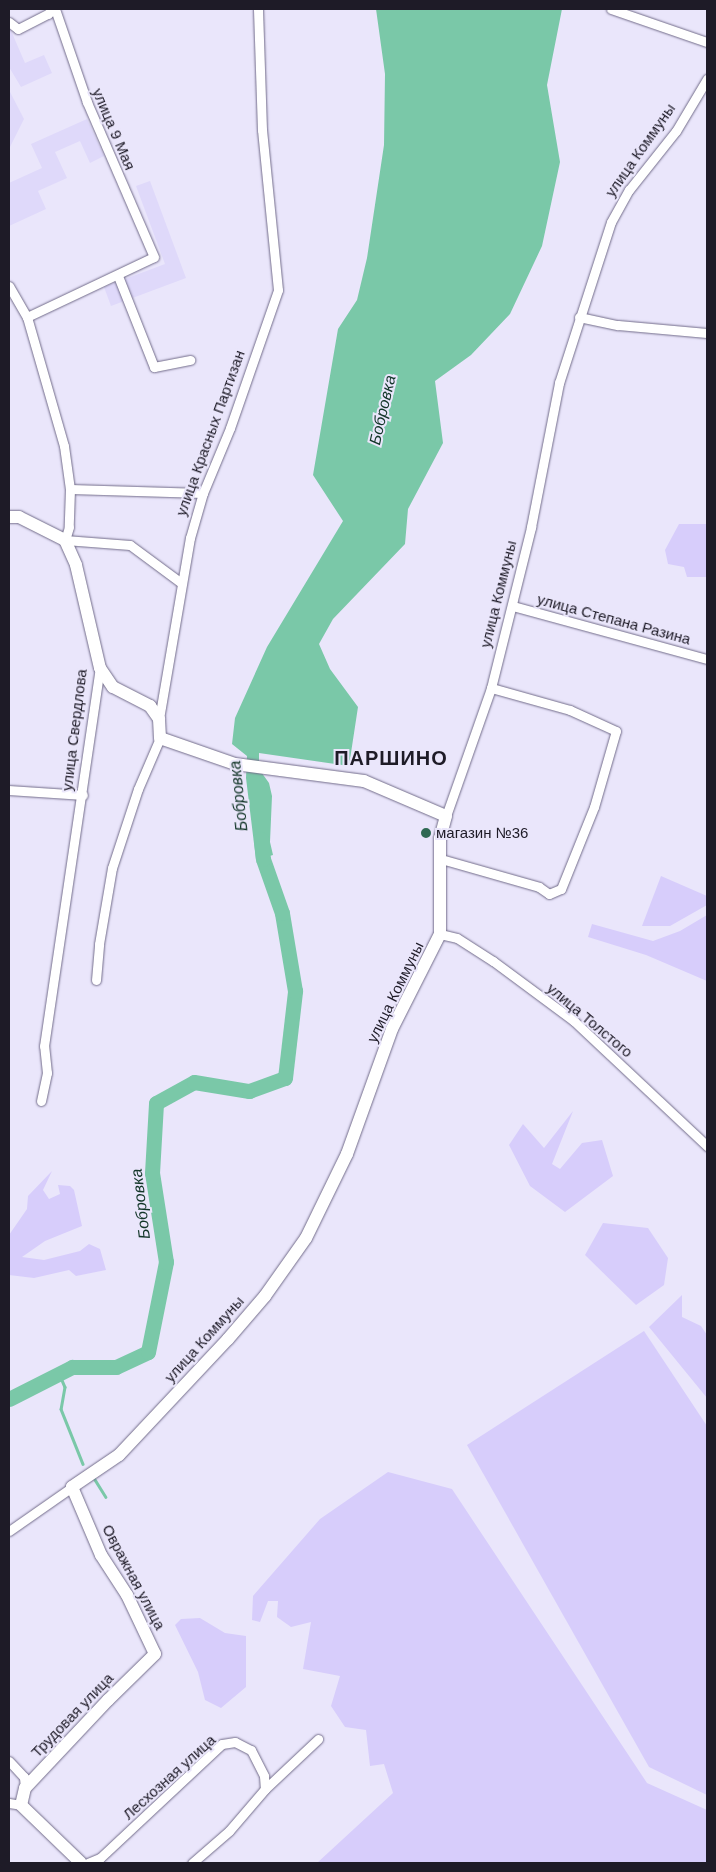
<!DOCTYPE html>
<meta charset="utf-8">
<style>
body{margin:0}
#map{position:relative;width:716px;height:1872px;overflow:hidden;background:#eae6fb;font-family:Helvetica,sans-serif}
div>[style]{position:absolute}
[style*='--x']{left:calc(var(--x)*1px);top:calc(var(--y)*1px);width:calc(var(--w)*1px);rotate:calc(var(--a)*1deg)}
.built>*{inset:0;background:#dfd9fa}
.green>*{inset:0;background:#d7cdfb}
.water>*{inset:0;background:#7ac8a8}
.stream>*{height:2.5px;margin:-1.25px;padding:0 1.25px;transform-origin:1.25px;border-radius:1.25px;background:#7ac8a8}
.river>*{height:15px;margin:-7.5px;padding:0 7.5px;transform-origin:7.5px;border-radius:7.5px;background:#7ac8a8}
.roads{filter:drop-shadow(0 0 1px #726c8a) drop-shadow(0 0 1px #726c8a)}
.street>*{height:9px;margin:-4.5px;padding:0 4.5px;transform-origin:4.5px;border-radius:4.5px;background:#fff}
.secondary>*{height:12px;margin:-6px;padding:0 6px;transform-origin:6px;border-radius:6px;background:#fff}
.dots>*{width:14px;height:14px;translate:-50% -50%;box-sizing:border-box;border:2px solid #eae6fb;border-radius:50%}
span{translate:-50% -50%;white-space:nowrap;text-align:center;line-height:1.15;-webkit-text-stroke:4px #eae6fb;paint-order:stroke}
.street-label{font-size:15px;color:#1e1b27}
.poi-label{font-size:15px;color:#1e1b27}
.left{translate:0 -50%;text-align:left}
.water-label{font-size:16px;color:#133629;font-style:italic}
.district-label{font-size:20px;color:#1e1b27;font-weight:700;letter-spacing:1px}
.frame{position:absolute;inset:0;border:10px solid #1e1b27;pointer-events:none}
</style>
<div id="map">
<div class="built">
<i style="clip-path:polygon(9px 26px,25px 63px,44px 55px,52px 73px,21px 87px,9px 67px)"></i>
<i style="clip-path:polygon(9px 90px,24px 119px,9px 149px)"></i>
<i style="clip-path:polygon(87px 119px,104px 156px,90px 163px,80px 141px,55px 152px,67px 178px,38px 191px,46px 209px,9px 226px,9px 183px,42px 168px,31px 144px)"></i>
<i style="clip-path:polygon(150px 181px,186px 278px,111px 306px,104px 287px,165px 264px,136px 186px)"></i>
</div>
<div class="green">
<i style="clip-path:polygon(679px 524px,707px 524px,707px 577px,687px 577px,684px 567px,668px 564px,665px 550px)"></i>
<i style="clip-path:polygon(661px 876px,707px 896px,707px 905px,670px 926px,642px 926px)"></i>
<i style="clip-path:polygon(707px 915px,707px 981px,646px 955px,588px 937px,592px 924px,653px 941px,680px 931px)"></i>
<i style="clip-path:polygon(573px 1111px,552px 1164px,560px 1169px,582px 1143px,602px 1140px,613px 1176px,565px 1212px,530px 1186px,509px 1145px,523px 1124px,544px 1148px)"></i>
<i style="clip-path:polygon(52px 1171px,43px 1190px,49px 1199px,60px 1194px,58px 1185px,70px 1186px,74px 1190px,82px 1226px,45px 1241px,22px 1257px,44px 1260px,80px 1251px,89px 1244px,100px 1249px,106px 1270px,76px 1276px,69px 1270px,34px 1278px,9px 1275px,9px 1235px,27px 1209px,28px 1196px)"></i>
<i style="clip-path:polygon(603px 1223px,648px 1228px,668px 1258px,664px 1285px,636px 1305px,585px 1255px)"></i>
<i style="clip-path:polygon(682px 1295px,682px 1317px,701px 1326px,707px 1335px,707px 1398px,649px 1327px)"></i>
<i style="clip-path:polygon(644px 1331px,707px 1426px,707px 1795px,649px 1767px,467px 1445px)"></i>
<i style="clip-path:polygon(388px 1472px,452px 1489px,647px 1783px,707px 1810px,707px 1863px,317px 1863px,393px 1793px,384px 1764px,370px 1766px,366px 1730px,345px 1727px,331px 1706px,340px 1676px,303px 1669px,311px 1622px,291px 1627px,277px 1617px,278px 1601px,268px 1601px,260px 1622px,252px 1620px,253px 1596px,320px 1519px)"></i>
<i style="clip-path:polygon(200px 1618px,225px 1633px,246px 1636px,246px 1687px,221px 1708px,205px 1700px,198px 1672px,175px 1625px,181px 1619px)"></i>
</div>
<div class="water">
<i style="clip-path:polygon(376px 9px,562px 9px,547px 85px,560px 162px,542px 246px,510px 314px,471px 355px,435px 381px,443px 443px,408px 509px,405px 544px,333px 619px,319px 644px,330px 669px,358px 707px,349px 766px,259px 753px,259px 769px,269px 783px,272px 796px,270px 842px,273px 855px,256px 860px,246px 778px,247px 756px,232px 744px,235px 718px,267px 647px,343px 521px,313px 475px,338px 329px,357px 300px,367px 258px,384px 145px,385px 74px)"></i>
</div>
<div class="stream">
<i style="--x:59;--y:1373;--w:15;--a:67"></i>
<i style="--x:65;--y:1387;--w:22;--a:100"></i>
<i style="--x:61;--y:1409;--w:59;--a:68.2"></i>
<i style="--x:94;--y:1478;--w:22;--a:58"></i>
</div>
<div class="river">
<i style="--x:9;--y:1399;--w:71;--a:-26.9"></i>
<i style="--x:72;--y:1367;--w:44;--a:0"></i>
<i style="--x:116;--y:1367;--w:35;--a:-25"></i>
<i style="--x:148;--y:1352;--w:92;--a:-78.7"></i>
<i style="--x:166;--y:1262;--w:90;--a:-98.9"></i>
<i style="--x:152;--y:1173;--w:70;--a:-86.7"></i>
<i style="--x:156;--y:1103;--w:43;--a:-28.9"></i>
<i style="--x:194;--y:1082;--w:56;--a:9.3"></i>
<i style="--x:249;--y:1091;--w:38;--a:-20"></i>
<i style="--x:285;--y:1078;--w:88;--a:-83.4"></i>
<i style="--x:295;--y:991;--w:79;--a:-99.5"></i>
<i style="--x:282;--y:913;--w:57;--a:-109.4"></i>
<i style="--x:263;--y:859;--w:20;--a:-96"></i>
</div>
<div class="roads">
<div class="street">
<i style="--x:611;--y:9;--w:102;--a:19"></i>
<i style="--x:9;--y:22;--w:11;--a:38"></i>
<i style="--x:18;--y:29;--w:34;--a:-27"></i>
<i style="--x:48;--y:14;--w:6;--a:-51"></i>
<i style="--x:118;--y:276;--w:98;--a:68.4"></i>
<i style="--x:154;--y:367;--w:37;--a:-11"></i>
<i style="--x:9;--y:286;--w:36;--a:60"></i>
<i style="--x:27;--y:317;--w:134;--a:74"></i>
<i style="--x:64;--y:446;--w:43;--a:82.1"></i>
<i style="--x:70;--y:489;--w:38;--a:92"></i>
<i style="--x:69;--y:527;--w:14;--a:107"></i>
<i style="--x:65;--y:540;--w:65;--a:4.4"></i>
<i style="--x:130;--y:545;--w:62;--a:36.5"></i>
<i style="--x:27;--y:317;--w:140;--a:-25.3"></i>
<i style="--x:154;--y:257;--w:169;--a:-113.4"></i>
<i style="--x:87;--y:102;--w:98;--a:-109"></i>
<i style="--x:579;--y:317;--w:40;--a:12"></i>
<i style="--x:618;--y:325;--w:89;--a:5.1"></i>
<i style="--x:70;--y:489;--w:133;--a:1.7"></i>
<i style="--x:513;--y:606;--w:201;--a:15.3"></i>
<i style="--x:159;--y:719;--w:184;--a:-80.3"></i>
<i style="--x:190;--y:538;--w:47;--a:-73.9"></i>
<i style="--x:203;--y:493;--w:70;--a:-67.4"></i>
<i style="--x:230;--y:428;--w:146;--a:-70.8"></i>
<i style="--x:278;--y:290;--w:161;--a:-95.7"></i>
<i style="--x:262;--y:130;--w:121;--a:-91.9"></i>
<i style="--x:9;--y:790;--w:74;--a:3.9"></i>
<i style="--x:446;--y:816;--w:136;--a:-70.6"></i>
<i style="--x:491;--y:688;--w:166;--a:-76"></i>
<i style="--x:531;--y:527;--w:147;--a:-79"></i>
<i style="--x:559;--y:383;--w:169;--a:-72.1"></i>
<i style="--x:611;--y:222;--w:37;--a:-61"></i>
<i style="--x:629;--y:190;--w:75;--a:-51.5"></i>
<i style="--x:676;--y:131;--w:61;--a:-59.2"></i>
<i style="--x:441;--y:859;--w:102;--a:15.9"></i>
<i style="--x:539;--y:887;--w:12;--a:35"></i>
<i style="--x:549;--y:894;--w:13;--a:-23"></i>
<i style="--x:561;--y:889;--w:88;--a:-68.1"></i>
<i style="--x:594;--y:807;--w:79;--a:-73.9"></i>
<i style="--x:616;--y:731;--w:51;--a:-155.5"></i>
<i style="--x:570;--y:710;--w:82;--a:-164.4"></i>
<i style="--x:440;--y:934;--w:17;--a:13"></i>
<i style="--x:457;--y:938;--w:43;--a:32.6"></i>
<i style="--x:493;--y:961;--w:101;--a:36.5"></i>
<i style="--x:574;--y:1021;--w:183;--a:43.2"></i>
<i style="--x:96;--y:980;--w:36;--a:-85"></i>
<i style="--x:99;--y:944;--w:77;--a:-80.3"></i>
<i style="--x:112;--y:868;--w:83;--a:-71.8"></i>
<i style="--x:138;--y:789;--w:56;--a:-66.7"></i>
<i style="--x:41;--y:1101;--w:29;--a:-78"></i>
<i style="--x:47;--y:1073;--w:27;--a:-96"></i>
<i style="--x:44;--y:1046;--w:382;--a:-81.6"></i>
<i style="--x:9;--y:1531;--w:77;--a:-34.9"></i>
<i style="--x:9;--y:1761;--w:22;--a:47"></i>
<i style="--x:24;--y:1777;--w:11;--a:85"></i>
<i style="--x:265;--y:1789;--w:73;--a:-43.3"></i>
<i style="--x:9;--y:1803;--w:12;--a:9"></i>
<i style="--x:88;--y:1863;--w:13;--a:-23"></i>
<i style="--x:100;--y:1858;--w:167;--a:-43.1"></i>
<i style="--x:222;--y:1744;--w:13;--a:-9"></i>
<i style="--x:235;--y:1742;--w:18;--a:27"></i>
<i style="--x:251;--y:1750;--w:29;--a:63"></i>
<i style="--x:264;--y:1776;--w:13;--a:86"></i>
<i style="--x:265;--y:1789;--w:55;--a:130.6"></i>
<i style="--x:229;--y:1831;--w:49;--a:139.1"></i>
</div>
<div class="secondary">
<i style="--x:9;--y:517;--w:10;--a:0"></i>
<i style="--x:19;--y:517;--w:51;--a:26.6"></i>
<i style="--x:65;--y:540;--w:27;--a:66"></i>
<i style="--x:76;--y:565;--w:106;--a:76.9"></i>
<i style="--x:100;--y:668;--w:23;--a:56"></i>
<i style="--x:113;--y:687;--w:42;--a:27.2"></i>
<i style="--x:150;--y:706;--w:16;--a:55"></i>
<i style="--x:159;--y:719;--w:19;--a:87"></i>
<i style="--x:160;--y:738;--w:79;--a:19.1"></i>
<i style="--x:235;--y:764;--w:130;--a:7.5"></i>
<i style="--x:364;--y:781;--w:89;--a:23.1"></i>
<i style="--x:446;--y:816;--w:23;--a:105"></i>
<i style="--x:440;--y:838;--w:96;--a:90"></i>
<i style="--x:440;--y:934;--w:106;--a:116.8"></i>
<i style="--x:392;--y:1029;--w:133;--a:109.8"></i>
<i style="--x:347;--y:1154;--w:93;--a:116"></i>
<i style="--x:306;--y:1238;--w:71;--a:125.3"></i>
<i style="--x:265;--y:1296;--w:57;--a:130.7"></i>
<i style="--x:228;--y:1339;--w:159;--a:133.2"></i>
<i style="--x:119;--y:1455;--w:57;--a:145.8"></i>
<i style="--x:72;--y:1487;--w:74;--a:66.9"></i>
<i style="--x:101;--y:1555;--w:48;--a:57"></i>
<i style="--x:127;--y:1595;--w:65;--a:64.6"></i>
<i style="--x:155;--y:1654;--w:66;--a:135.6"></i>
<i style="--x:108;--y:1700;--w:121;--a:133.3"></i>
<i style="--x:25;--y:1788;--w:17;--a:103"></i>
<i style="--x:21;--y:1805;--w:83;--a:44"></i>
</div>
</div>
<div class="dots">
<i style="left:426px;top:833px;background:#2f6953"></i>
</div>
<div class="street-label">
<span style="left:114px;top:129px;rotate:67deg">улица 9 Мая</span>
<span style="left:640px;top:150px;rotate:-55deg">улица Коммуны</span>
<span style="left:210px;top:433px;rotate:-70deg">улица Красных Партизан</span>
<span style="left:498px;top:594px;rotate:-76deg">улица Коммуны</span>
<span style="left:614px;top:619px;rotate:15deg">улица Степана Разина</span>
<span style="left:74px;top:730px;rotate:-83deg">улица Свердлова</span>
<span style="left:395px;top:992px;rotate:-64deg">улица Коммуны</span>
<span style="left:590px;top:1020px;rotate:40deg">улица Толстого</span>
<span style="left:204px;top:1339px;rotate:-48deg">улица Коммуны</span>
<span style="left:134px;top:1577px;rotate:62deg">Овражная улица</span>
<span style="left:72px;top:1715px;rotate:-46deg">Трудовая улица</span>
<span style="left:169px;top:1777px;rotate:-42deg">Лесхозная улица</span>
</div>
<div class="poi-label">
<span class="left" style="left:436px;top:833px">магазин №36</span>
</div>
<div class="water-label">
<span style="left:383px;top:410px;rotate:-77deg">Бобровка</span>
<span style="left:239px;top:796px;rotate:-96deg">Бобровка</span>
<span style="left:141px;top:1204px;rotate:-97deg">Бобровка</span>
</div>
<div class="district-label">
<span style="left:391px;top:758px">ПАРШИНО</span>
</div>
<div class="frame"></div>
</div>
